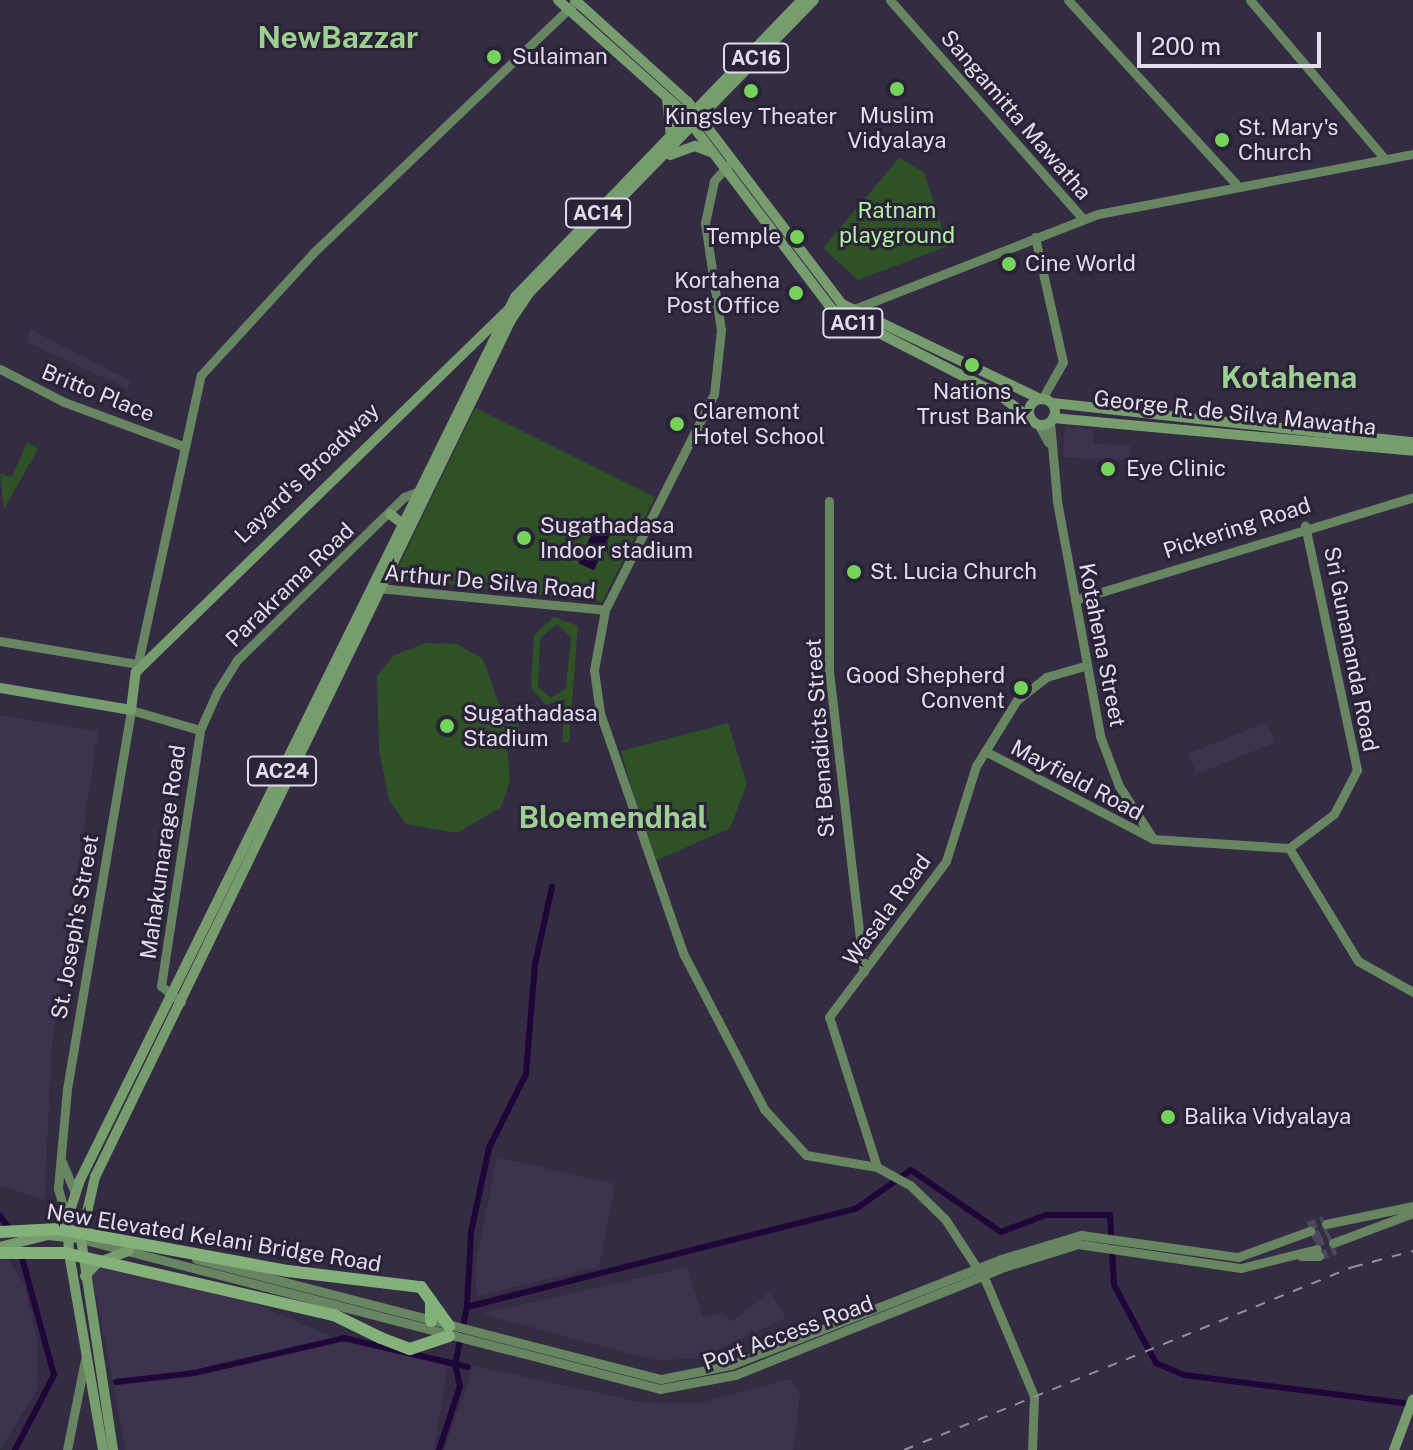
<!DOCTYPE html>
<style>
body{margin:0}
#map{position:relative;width:1413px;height:1450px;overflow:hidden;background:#332c42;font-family:"Public Sans",sans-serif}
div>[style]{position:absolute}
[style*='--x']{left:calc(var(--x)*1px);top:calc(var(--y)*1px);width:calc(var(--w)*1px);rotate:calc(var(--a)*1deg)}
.built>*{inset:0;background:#3d334f;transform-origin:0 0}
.green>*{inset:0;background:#2e5225}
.water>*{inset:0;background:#1e0639;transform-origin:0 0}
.canal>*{height:6px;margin:-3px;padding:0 3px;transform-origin:3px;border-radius:3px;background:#1e0639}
.secondary-tunnel>*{height:9px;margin-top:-4.5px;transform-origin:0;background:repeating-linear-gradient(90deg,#4d475b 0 9px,transparent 0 13.5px)}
.secondary>*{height:9px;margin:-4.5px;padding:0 4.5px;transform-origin:4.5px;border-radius:4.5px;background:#688561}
.primary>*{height:10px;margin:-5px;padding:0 5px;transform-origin:5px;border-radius:5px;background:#779c6e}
.primary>.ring{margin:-5px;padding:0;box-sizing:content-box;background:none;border:10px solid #779c6e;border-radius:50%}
.highway>*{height:12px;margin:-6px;padding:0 6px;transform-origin:6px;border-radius:6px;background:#84b179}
.rail>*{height:2px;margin-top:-1px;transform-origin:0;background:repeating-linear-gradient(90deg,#938ea0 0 10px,transparent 0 20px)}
.secondary-bridge>*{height:9px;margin:-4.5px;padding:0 4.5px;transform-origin:4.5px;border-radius:4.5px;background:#688561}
.highway-bridge>*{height:12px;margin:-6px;padding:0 6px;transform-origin:6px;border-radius:6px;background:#84b179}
.dots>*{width:22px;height:22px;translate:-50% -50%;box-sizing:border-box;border:4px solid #2a2237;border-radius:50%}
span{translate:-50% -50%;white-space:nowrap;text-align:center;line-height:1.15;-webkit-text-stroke:6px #2a2237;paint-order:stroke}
.shield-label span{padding:2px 6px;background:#2a2237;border:2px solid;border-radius:6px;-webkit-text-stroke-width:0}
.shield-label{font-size:20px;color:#e1ddeb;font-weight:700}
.poi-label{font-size:22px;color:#e1ddeb}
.left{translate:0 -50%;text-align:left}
.right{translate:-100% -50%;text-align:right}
.street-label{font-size:22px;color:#e1ddeb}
.park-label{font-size:22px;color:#b2f1a2}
.district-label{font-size:30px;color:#9dcf90;font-weight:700}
.scale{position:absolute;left:1137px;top:32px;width:184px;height:36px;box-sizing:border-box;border:4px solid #e1ddeb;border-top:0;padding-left:10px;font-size:24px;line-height:28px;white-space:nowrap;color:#e1ddeb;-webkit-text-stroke:6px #2a2237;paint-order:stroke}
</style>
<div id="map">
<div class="built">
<i style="clip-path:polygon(30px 329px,131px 381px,128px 389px,27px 342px)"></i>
<i style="clip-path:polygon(1065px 427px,1094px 429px,1093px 444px,1130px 445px,1129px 460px,1063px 457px)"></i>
<i style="clip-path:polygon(0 715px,98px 731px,51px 1052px,45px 1200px,0 1185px)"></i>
<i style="left:1267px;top:722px;width:22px;height:85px;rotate:68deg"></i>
<i style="clip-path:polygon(497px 1157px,615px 1184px,599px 1267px,477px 1296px,475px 1268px)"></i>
<i style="clip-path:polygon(6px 1256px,24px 1284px,37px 1338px,38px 1389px,0 1450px,0 1257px)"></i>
<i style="clip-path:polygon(89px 1259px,214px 1286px,337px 1339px,449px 1360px,434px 1450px,126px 1450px)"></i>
<i style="clip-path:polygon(687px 1267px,703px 1318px,722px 1312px,731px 1322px,770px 1291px,786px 1318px,697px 1359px,654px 1360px,482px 1314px)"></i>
<i style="clip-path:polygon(474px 1366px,640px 1402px,699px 1403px,791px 1379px,800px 1394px,793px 1450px,444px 1450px)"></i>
</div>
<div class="green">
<i style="clip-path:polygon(899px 158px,924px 172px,948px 246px,858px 280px,823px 248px)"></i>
<i style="clip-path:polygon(475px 408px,655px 497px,602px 602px,393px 578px)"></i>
<i style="clip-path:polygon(27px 442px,38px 449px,4px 509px,0 474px,12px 477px)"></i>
<i style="clip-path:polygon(evenodd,554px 617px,578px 626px,569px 742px,562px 742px,565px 699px,546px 705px,531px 688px,534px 635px,554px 617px,557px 624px,571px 637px,566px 688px,551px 698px,538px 687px,540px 638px,557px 624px)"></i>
<i style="clip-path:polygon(426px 643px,457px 644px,483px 659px,500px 707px,515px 705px,522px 744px,507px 747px,510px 781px,501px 807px,457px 833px,406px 824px,389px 800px,379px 750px,377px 676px,394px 655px)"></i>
<i style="clip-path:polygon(728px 723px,747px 784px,730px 828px,653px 862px,621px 751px)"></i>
</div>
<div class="water">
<i style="left:596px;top:524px;width:17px;height:43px;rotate:24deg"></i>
</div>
<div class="canal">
<i style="--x:552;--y:887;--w:79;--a:102.4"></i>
<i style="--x:535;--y:964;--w:110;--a:94.7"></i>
<i style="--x:526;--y:1074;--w:83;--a:116.6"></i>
<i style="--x:489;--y:1148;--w:86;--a:102.1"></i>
<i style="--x:471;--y:1232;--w:75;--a:93.1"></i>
<i style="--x:467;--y:1307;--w:402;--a:-14.2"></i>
<i style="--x:857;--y:1208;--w:66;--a:-35.1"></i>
<i style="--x:911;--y:1170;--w:109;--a:34.6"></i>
<i style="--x:1001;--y:1232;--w:48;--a:-20.7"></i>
<i style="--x:1046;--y:1215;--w:64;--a:0"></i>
<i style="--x:1110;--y:1215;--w:70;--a:86.7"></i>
<i style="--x:1114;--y:1285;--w:89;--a:61.7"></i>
<i style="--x:1156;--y:1363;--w:30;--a:23"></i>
<i style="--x:1184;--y:1375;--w:221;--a:7.3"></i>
<i style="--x:0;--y:1216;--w:20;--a:53"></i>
<i style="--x:116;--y:1382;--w:79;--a:-6.6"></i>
<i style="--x:194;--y:1373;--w:154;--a:-13.1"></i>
<i style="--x:344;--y:1338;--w:127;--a:13.2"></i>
<i style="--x:15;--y:1450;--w:85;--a:-62.5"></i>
<i style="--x:54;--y:1375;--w:125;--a:-105.3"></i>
<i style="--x:439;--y:1450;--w:67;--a:-71.8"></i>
<i style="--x:460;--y:1386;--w:22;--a:-103"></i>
<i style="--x:455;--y:1365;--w:59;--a:-78.3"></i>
</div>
<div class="secondary-tunnel">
<i style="--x:1308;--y:1226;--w:17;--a:-21"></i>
<i style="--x:1312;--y:1237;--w:17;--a:-24"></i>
<i style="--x:1315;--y:1243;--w:17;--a:-21"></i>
<i style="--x:1319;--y:1256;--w:18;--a:-22"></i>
</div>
<div class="secondary">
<i style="--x:890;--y:0;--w:290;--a:48.6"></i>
<i style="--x:1068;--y:0;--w:249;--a:47.6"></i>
<i style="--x:1250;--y:0;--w:209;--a:49.7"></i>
<i style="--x:730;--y:163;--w:24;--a:132"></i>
<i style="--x:714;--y:181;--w:43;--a:102.1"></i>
<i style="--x:705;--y:223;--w:108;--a:81.5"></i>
<i style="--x:721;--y:330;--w:64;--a:96.2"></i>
<i style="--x:714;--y:394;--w:242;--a:116.8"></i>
<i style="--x:605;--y:610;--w:61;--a:100.4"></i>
<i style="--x:594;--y:670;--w:43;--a:82.1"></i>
<i style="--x:600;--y:713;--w:256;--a:70.9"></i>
<i style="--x:684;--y:955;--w:174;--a:62.5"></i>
<i style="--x:764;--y:1109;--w:62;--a:47.6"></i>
<i style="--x:806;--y:1155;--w:72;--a:9.6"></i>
<i style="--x:877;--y:1167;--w:38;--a:29"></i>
<i style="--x:910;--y:1185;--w:49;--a:44.2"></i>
<i style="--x:945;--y:1219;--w:75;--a:56.9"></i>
<i style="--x:986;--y:1282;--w:124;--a:67.2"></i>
<i style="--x:1034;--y:1396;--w:54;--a:92.1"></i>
<i style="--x:1035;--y:237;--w:128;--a:77.4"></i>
<i style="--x:1063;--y:362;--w:43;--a:119.6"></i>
<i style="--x:849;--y:311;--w:267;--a:-21.3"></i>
<i style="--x:1098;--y:214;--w:321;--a:-10.8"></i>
<i style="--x:0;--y:369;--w:72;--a:27.3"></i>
<i style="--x:64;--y:402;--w:127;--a:20.3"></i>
<i style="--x:1050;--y:422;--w:79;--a:84.9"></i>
<i style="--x:1057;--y:501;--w:239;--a:79.6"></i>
<i style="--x:1100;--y:736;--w:53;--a:69.2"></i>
<i style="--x:1119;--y:786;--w:61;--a:57.1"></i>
<i style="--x:1038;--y:424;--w:21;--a:61"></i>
<i style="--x:829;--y:501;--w:170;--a:90"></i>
<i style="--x:829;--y:671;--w:303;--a:83.4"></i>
<i style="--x:378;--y:588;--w:228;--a:5.5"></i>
<i style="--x:1075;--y:600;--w:353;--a:-16.9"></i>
<i style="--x:0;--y:641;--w:140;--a:9.5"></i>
<i style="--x:136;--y:672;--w:304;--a:-77.7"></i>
<i style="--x:201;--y:375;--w:166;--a:-47.4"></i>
<i style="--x:313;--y:253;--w:366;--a:-43.7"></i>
<i style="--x:985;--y:751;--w:190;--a:27.6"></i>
<i style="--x:1153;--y:839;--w:136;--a:3.8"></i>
<i style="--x:1289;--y:848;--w:132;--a:58.6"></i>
<i style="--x:1358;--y:961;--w:63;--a:29.4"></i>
<i style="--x:1289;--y:848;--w:56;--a:-37.1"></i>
<i style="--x:1334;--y:814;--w:50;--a:-62.4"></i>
<i style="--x:1357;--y:770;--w:250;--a:-102"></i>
<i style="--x:181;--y:1002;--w:26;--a:-141"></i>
<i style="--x:161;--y:986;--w:259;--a:-81.3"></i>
<i style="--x:200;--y:730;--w:42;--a:-65.9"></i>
<i style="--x:217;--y:692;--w:38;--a:-58"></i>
<i style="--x:237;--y:660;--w:233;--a:-44.3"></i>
<i style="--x:404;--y:497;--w:22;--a:-21"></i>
<i style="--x:62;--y:1162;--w:34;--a:67"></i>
<i style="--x:877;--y:1167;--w:157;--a:-107.7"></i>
<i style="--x:829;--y:1017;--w:195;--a:-53.1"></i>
<i style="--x:946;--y:861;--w:100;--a:-72.5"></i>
<i style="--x:976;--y:766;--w:78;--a:-58.2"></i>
<i style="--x:1017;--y:700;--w:37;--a:-38"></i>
<i style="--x:1046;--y:677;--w:40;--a:-16"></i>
<i style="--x:67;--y:1220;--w:33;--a:-106"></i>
<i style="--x:58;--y:1188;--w:99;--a:-84.8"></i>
<i style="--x:67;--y:1089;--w:384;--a:-80.4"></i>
<i style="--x:131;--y:710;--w:72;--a:16.2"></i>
<i style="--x:1326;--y:1224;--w:89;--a:-11.7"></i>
<i style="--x:81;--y:1239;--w:598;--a:14.52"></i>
<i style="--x:660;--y:1389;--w:76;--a:-10.6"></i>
<i style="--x:735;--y:1375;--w:229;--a:-21.8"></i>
<i style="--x:1333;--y:1243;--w:85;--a:-20.6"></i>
<i style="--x:1301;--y:1256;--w:18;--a:0"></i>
<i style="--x:196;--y:1259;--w:480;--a:14.5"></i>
<i style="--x:661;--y:1379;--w:71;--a:-11.3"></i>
<i style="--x:731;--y:1365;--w:230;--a:-21.4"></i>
<i style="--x:1001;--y:1259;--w:84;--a:-16.7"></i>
<i style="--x:1081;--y:1235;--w:159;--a:8"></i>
<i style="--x:1238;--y:1257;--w:77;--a:-19.9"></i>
<i style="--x:1004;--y:1267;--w:77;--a:-17.3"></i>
<i style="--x:1078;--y:1244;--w:165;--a:8.4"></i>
<i style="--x:1241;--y:1268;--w:78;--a:-14"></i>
<i style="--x:67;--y:1450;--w:97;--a:-78.7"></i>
</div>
<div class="primary">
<i style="--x:558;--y:0;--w:164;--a:41.8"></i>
<i style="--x:680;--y:109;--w:251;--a:52.8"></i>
<i style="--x:832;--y:309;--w:186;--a:27.1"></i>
<i style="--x:998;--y:394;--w:41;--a:37.1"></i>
<i style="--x:575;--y:0;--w:152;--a:42.1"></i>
<i style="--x:688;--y:102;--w:254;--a:52.7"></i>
<i style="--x:842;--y:304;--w:220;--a:25.6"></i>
<i style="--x:667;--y:99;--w:39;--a:84"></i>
<i style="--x:670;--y:155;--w:27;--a:-20"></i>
<i style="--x:695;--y:146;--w:17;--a:21"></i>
<i class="ring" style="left:1029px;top:399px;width:16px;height:16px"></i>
<i style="--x:1052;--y:403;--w:363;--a:6.2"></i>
<i style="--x:1053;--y:418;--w:362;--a:5.2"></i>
<i style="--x:390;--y:514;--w:16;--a:38"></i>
<i style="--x:0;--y:688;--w:133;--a:9.5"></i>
<i style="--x:131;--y:710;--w:38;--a:-83"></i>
<i style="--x:136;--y:672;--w:520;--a:-44.22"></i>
<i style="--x:0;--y:1247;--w:49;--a:-14"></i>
<i style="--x:48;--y:1235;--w:27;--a:6"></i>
<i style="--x:85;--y:1276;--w:18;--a:-47"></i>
<i style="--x:97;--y:1263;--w:34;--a:-21"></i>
<i style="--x:103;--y:1450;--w:200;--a:-99.8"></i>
<i style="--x:69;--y:1253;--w:33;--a:-93"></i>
<i style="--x:67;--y:1220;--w:40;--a:-72"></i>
<i style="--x:79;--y:1182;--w:987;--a:-63.77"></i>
<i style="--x:515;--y:297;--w:413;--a:-46"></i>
<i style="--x:113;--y:1450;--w:213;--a:-98.6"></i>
<i style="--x:81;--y:1239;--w:64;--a:-77.3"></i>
<i style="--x:95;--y:1177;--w:953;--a:-64.11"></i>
<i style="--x:511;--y:320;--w:34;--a:-56"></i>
<i style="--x:530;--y:292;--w:407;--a:-45.8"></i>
<i style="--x:1394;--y:1450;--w:54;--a:-69.6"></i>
</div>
<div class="highway">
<i style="--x:288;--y:1271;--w:134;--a:6.9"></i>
<i style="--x:421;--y:1287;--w:48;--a:54.3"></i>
<i style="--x:431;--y:1321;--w:20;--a:-90"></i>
<i style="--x:381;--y:1338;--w:31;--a:21"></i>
<i style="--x:410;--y:1349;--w:41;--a:-18.4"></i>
</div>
<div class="rail">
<i style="--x:904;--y:1450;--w:485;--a:-22.2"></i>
<i style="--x:1353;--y:1267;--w:62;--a:-14.9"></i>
</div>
<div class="secondary-bridge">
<i style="--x:945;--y:1281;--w:60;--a:-21.4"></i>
<i style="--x:948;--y:1290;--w:61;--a:-22.3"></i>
</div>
<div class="highway-bridge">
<i style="--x:0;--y:1232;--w:59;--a:-2.9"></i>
<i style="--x:59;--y:1229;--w:233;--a:10.4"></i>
<i style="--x:0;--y:1253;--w:65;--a:0"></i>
<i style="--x:65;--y:1253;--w:276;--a:13"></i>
<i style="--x:334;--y:1315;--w:52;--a:26.1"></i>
</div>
<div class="dots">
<i style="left:494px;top:57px;background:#75d25b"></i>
<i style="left:897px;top:89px;background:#75d25b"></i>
<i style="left:751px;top:91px;background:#75d25b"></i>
<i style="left:1222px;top:140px;background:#75d25b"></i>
<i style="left:797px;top:237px;background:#75d25b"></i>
<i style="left:1009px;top:264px;background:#75d25b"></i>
<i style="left:796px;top:293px;background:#75d25b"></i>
<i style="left:972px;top:365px;background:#75d25b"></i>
<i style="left:677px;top:424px;background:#75d25b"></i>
<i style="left:1108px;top:469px;background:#75d25b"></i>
<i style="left:524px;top:538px;background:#75d25b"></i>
<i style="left:854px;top:572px;background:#75d25b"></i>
<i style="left:1021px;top:688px;background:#75d25b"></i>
<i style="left:447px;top:726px;background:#75d25b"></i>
<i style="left:1168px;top:1117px;background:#75d25b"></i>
</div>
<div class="shield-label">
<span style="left:756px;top:58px">AC16</span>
<span style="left:598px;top:213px">AC14</span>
<span style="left:853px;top:323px">AC11</span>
<span style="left:282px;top:771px">AC24</span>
</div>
<div class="poi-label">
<span class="left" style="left:512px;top:57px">Sulaiman</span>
<span style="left:897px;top:128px">Muslim<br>Vidyalaya</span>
<span style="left:751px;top:117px">Kingsley Theater</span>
<span class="left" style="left:1238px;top:140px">St. Mary's<br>Church</span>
<span class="right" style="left:781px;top:237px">Temple</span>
<span class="left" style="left:1025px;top:264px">Cine World</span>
<span class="right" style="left:780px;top:293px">Kortahena<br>Post Office</span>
<span style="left:972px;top:404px">Nations<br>Trust Bank</span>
<span class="left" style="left:693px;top:424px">Claremont<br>Hotel School</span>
<span class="left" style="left:1126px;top:469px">Eye Clinic</span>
<span class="left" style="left:540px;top:538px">Sugathadasa<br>Indoor stadium</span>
<span class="left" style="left:870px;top:572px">St. Lucia Church</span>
<span class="right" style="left:1005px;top:688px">Good Shepherd<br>Convent</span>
<span class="left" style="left:463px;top:726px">Sugathadasa<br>Stadium</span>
<span class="left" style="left:1184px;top:1117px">Balika Vidyalaya</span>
</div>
<div class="street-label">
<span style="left:1016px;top:115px;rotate:49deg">Sangamitta Mawatha</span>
<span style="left:98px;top:393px;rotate:22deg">Britto Place</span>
<span style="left:1235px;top:413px;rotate:6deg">George R. de Silva Mawatha</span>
<span style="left:307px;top:473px;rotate:-44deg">Layard's Broadway</span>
<span style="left:1237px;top:528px;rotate:-18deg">Pickering Road</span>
<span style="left:490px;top:582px;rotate:5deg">Arthur De Silva Road</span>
<span style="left:290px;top:585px;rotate:-44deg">Parakrama Road</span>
<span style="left:1102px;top:645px;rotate:79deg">Kotahena Street</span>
<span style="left:1351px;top:649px;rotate:79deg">Sri Gunananda Road</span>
<span style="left:820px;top:738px;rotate:-94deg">St Benadicts Street</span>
<span style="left:1077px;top:780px;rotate:28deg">Mayfield Road</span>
<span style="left:163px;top:852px;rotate:-82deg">Mahakumarage Road</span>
<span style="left:887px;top:910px;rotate:-54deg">Wasala Road</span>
<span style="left:75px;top:927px;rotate:-80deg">St. Joseph's Street</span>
<span style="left:214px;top:1238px;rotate:9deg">New Elevated Kelani Bridge Road</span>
<span style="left:788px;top:1333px;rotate:-20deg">Port Access Road</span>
</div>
<div class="park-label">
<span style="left:897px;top:223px">Ratnam<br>playground</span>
</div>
<div class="district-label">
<span style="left:338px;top:37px">NewBazzar</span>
<span style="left:1289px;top:377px">Kotahena</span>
<span style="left:613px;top:817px">Bloemendhal</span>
</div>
<div class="scale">200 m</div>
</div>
